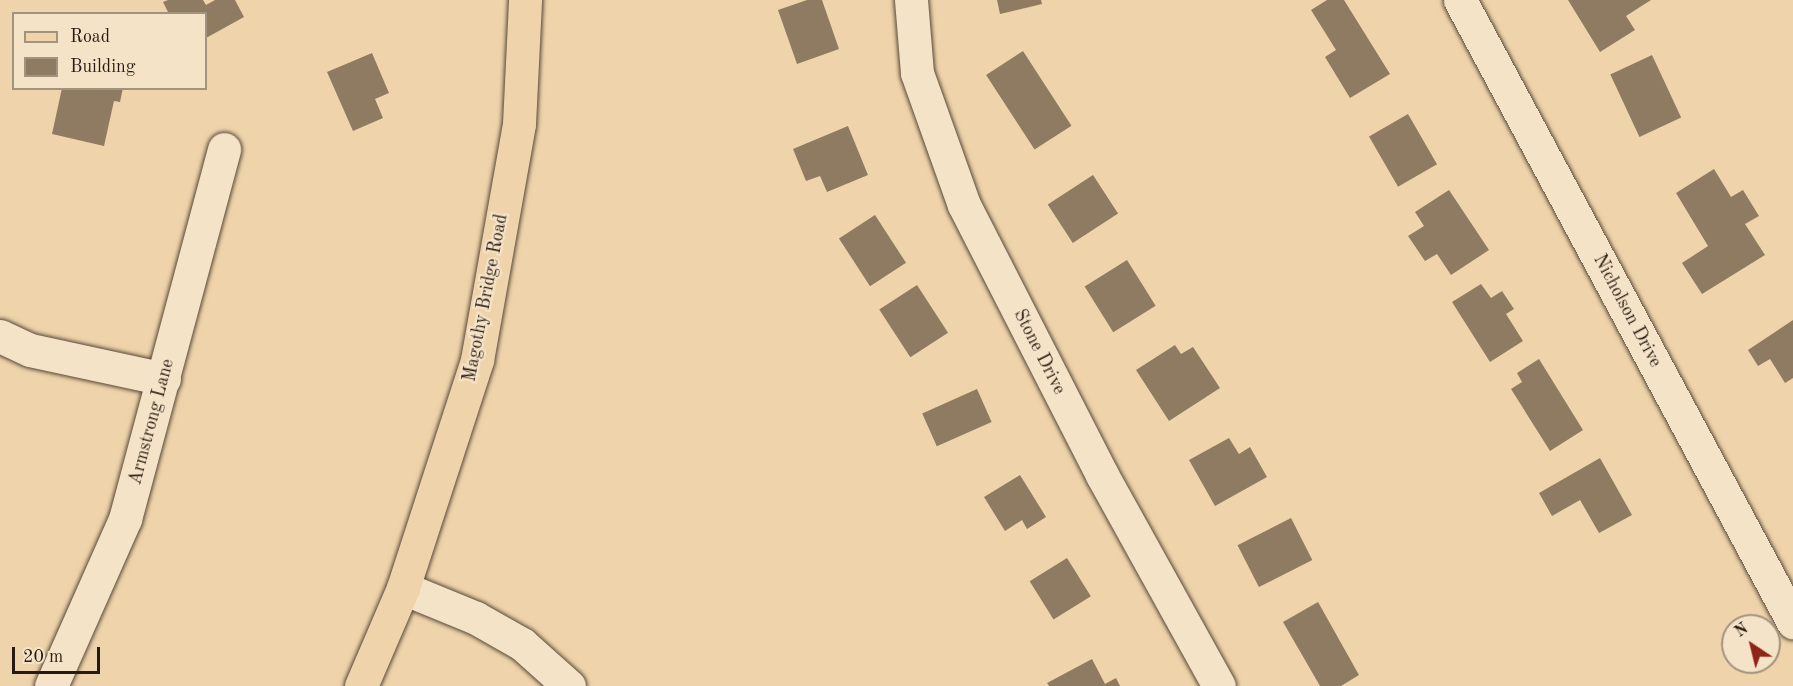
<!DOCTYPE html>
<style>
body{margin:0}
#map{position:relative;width:1793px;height:686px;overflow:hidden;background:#efd4ab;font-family:"Old Standard TT",serif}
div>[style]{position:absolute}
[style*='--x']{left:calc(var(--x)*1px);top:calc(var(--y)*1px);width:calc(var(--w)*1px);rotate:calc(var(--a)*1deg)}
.building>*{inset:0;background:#8f7b61;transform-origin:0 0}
.roads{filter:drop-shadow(0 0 2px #584938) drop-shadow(0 0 2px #584938)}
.minor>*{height:33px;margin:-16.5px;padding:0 16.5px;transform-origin:16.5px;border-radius:16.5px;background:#f5e3c8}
.major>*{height:33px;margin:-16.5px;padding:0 16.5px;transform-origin:16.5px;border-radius:16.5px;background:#efd4ab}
span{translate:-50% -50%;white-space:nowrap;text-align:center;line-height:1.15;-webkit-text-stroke:4.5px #f5e3c8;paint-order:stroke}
.street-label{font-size:18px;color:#261b11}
.legend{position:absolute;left:12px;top:12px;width:195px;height:78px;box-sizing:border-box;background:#f5e3c8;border:2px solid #a2937f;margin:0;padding:8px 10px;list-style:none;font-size:18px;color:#261b11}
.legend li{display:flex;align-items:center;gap:12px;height:30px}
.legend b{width:30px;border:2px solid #a2937f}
.north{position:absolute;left:1721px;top:614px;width:60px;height:60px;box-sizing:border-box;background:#f5e3c8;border:2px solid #a2937f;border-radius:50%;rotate:325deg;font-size:16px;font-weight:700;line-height:24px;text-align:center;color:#261b11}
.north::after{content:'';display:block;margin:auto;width:21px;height:27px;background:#8f2418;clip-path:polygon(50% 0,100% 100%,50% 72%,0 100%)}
.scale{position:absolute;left:12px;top:647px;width:88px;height:27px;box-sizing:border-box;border:3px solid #261b11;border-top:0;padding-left:8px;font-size:18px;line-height:21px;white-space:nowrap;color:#261b11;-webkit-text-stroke:4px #f5e3c8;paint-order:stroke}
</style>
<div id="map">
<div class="building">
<i style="clip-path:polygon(168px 0,203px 0,206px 5px,215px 0,235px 0,244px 17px,206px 38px,206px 14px,169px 14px,163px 2px)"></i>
<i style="clip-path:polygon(807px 0,822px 0,839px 49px,797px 64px,778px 10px)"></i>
<i style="clip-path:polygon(997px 0,1041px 0,1042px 4px,1000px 14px)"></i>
<i style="clip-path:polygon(1327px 0,1344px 0,1390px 74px,1350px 98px,1325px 57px,1336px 50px,1311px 10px)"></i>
<i style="clip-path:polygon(1568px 0,1651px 0,1626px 16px,1635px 30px,1600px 52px)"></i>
<i style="left:1023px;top:51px;width:89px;height:44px;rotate:57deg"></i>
<i style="clip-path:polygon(372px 53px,389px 93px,375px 99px,383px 118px,353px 131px,327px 72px)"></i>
<i style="left:1652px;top:55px;width:69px;height:46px;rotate:65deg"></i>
<i style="clip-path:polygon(62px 88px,123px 88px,120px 102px,114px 101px,104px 146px,52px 134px)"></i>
<i style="left:1408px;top:114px;width:58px;height:45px;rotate:60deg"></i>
<i style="clip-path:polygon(848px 126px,868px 175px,827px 192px,820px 176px,806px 181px,793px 149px)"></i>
<i style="clip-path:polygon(1714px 169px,1731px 197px,1743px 190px,1759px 216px,1745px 224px,1765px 255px,1702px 294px,1682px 263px,1708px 246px,1676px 193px)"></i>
<i style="left:1093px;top:175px;width:46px;height:54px;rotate:57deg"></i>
<i style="clip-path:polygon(1449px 190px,1489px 250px,1451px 275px,1437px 254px,1425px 261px,1408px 236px,1424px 226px,1415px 212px)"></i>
<i style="left:875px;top:215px;width:57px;height:43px;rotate:57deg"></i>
<i style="left:1127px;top:260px;width:54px;height:50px;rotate:58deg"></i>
<i style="clip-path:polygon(1481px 284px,1491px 298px,1502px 291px,1514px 309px,1506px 314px,1523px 341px,1490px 362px,1452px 302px)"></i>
<i style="left:917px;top:285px;width:57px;height:45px;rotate:57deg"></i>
<i style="clip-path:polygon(1793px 320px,1793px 378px,1785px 383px,1770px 359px,1758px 366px,1748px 350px)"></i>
<i style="clip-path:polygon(1175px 345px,1181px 354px,1193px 347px,1220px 388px,1169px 421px,1136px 370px)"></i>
<i style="clip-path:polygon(1539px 359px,1583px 430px,1550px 451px,1511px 389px,1522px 382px,1517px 373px)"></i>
<i style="left:977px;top:389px;width:36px;height:60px;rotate:66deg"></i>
<i style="clip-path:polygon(1229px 438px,1239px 454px,1250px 447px,1267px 477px,1215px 506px,1189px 460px)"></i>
<i style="clip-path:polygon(1600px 458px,1632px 515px,1599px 533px,1580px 500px,1552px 516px,1539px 493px)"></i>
<i style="clip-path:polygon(1020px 475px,1046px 517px,1027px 529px,1022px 520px,1005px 531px,984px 497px)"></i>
<i style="left:1291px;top:518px;width:47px;height:60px;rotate:63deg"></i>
<i style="left:1067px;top:558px;width:45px;height:44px;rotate:58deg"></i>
<i style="clip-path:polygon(1318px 602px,1359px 675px,1341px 686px,1320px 686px,1283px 622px)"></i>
<i style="clip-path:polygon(1092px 659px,1105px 684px,1116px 678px,1120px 686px,1049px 686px,1047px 683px)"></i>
</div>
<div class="roads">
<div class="minor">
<i style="--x:911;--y:0;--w:73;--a:85.3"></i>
<i style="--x:917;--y:73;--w:140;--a:70.4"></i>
<i style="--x:964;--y:205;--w:303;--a:62.9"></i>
<i style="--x:1102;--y:475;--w:241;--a:61"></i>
<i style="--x:1460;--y:0;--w:706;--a:61.84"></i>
<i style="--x:0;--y:336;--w:33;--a:25"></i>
<i style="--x:30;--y:350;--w:137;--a:12.2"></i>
<i style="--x:403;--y:588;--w:79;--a:22.3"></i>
<i style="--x:476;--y:618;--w:53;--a:29.5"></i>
<i style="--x:522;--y:644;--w:63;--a:41.8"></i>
<i style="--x:51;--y:686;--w:183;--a:-66.1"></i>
<i style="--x:125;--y:519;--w:383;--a:-75"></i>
</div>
<div class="major">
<i style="--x:361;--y:686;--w:107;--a:-66.8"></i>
<i style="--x:403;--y:588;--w:240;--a:-72"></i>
<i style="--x:477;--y:360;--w:240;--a:-79.9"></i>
<i style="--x:519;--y:124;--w:124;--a:-87.2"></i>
</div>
</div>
<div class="street-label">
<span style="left:486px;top:298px;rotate:-79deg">Magothy Bridge Road</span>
<span style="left:1627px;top:311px;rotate:62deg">Nicholson Drive</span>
<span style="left:1039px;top:352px;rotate:63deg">Stone Drive</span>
<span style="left:152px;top:422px;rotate:-75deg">Armstrong Lane</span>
</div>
<ul class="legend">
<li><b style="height:8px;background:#efd4ab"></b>Road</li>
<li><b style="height:16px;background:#8f7b61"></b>Building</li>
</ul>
<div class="north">N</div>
<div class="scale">20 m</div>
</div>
